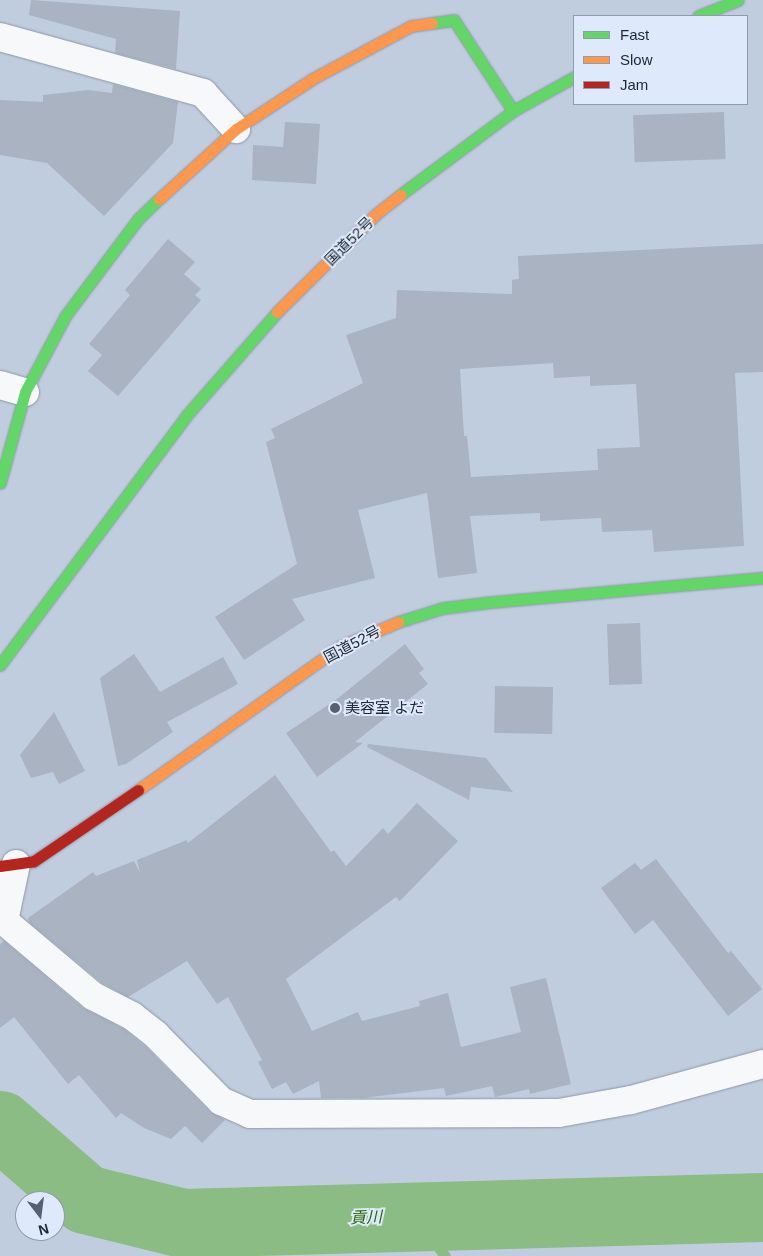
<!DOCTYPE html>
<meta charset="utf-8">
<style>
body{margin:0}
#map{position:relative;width:763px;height:1256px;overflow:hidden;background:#c0cddf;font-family:Helvetica,"Noto Sans JP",sans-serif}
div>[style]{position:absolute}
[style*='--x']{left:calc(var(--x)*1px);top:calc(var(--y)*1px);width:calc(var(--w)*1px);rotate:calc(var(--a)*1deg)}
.water>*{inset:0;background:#8abc83}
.stream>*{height:11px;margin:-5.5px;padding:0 5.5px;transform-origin:5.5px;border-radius:5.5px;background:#8abc83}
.river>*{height:69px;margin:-34.5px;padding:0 34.5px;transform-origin:34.5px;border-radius:34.5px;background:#8abc83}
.building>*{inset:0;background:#a9b3c1;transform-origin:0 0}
.roads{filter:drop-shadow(0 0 1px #8d97a5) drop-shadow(0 0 1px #8d97a5)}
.street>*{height:28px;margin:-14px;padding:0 14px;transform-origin:14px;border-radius:14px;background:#f6f8fa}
.fast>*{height:11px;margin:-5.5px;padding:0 5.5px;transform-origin:5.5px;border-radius:5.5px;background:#63d668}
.slow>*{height:11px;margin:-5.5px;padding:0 5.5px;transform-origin:5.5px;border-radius:5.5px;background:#ff974d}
.jam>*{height:11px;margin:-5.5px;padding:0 5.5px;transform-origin:5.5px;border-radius:5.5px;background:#b3261e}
.dots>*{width:14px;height:14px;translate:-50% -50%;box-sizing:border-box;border:2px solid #deeafb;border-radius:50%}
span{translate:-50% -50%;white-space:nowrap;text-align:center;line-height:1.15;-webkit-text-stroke:4px #deeafb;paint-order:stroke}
.street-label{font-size:15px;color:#1d2632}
.poi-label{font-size:15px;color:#1d2632}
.left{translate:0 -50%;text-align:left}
.water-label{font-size:16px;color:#286502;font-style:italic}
.legend{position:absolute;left:573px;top:15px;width:175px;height:90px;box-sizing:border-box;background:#deeafb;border:1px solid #919cab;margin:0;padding:6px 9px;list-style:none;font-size:15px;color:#1d2632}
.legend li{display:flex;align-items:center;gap:10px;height:25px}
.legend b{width:25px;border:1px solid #919cab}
.north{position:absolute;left:15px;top:1191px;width:50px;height:50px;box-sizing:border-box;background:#deeafb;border:1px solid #919cab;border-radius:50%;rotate:165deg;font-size:14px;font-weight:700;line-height:20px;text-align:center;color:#1d2632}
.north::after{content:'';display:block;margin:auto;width:18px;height:22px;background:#56606f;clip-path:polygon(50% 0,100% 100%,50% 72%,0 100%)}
</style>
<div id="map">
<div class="water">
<i style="clip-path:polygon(0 1118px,32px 1156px,0 1133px)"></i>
</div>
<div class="stream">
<i style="--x:416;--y:1216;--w:49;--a:54.1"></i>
</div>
<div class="river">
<i style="--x:0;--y:1125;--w:113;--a:41"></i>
<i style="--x:85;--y:1199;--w:101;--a:13.8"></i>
<i style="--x:183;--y:1223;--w:580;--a:-1.58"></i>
</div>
<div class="building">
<i style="clip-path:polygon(31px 0,180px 11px,176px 69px,115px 53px,116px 39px,29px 15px)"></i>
<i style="clip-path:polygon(113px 84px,178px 102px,173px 143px,104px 216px,47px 163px,0 155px,0 100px,43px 102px,43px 95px,89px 90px,112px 93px)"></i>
<i style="left:724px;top:112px;width:47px;height:91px;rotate:88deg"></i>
<i style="clip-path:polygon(285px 122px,320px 124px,316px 184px,252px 180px,253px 145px,283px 147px)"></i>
<i style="clip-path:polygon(168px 239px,195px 262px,184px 274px,201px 289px,195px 295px,201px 300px,118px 396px,88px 371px,102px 355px,89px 344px,130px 295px,125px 290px)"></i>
<i style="clip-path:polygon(evenodd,763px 244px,763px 372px,735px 373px,744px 546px,654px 552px,652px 530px,602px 532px,601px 518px,540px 521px,540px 513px,470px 516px,477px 573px,438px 578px,427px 493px,358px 510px,375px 578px,292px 599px,305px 620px,244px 660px,215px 617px,297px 564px,266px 442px,275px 438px,271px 429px,363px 383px,346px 335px,396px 318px,397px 290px,512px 294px,512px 280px,519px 279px,518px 256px,763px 244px,553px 363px,554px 378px,590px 376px,590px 386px,636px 384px,640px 447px,597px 449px,598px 470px,471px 477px,467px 436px,464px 436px,460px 369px,553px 363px)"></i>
<i style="left:640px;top:623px;width:61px;height:33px;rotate:88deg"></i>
<i style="clip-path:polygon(405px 644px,424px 669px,419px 673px,428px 684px,355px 742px,363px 743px,317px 777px,286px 733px,337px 699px)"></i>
<i style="clip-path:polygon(134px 654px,160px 692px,223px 657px,238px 684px,167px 722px,173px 732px,126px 764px,118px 766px,100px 678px)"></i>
<i style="left:495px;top:686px;width:58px;height:47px;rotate:1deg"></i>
<i style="clip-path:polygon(54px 712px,85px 771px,59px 784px,53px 772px,31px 778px,20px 755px)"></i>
<i style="clip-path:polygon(368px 744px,486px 758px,513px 792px,471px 787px,469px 800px,367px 747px)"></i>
<i style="clip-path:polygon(275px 775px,331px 852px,334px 850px,346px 866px,383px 828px,388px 834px,417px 803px,458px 841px,400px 901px,396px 897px,286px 979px,312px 1031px,358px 1012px,362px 1021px,420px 1006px,419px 1001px,448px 993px,461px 1047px,521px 1032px,510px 987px,546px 978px,571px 1084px,530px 1094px,529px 1089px,495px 1097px,492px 1086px,446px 1096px,444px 1088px,363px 1098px,321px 1098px,319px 1081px,293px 1094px,286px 1082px,272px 1089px,258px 1062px,262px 1060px,228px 997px,217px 1004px,187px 961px,128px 997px,102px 983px,29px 922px,28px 918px,93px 872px,96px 876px,134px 861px,140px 873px,137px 860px,187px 840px,188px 843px)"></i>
<i style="clip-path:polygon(656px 859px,728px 953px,731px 951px,762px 989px,728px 1016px,653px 920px,635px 934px,601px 888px,635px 863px,641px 870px)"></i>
<i style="clip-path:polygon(4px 941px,83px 1008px,124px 1029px,146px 1047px,210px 1112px,225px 1120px,202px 1143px,185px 1126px,171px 1139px,144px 1128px,121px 1113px,116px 1118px,79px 1075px,68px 1084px,14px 1017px,0 1028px,0 944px)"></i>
</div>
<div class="roads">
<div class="street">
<i style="--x:0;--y:37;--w:211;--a:15.4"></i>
<i style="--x:203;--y:93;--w:49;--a:47.5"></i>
<i style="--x:0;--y:385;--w:26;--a:16"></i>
<i style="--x:16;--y:864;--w:58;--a:101.9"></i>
<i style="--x:4;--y:921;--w:116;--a:40.1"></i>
<i style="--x:93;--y:996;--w:44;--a:27.1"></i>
<i style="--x:132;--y:1016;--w:31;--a:38"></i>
<i style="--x:156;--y:1035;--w:93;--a:45.4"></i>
<i style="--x:221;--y:1101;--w:32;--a:24"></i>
<i style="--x:250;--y:1114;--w:309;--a:-0.2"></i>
<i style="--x:559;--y:1113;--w:73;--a:-10.2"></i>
<i style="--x:631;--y:1100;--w:137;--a:-15.3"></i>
</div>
<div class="fast">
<i style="--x:698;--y:16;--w:43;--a:-21.8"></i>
<i style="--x:432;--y:23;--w:22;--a:-8"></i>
<i style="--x:454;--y:20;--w:108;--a:57"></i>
<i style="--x:400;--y:195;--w:141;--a:-36.6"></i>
<i style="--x:513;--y:111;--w:70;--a:-29.1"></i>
<i style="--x:0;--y:483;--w:94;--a:-74.6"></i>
<i style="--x:25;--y:392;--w:87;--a:-62"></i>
<i style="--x:66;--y:315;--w:120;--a:-53.1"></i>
<i style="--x:138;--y:219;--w:29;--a:-44"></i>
<i style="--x:398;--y:622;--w:47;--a:-17.3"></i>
<i style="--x:443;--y:608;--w:49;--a:-7"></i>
<i style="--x:492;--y:602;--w:272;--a:-5.1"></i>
<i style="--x:0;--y:665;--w:311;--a:-53.2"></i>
<i style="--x:186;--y:416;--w:138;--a:-48.8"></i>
</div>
<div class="slow">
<i style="--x:159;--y:199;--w:104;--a:-42.3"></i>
<i style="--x:236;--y:129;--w:91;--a:-33.3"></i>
<i style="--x:312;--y:79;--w:112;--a:-28.2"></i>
<i style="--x:411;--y:26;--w:21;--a:-8"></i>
<i style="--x:277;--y:312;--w:139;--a:-44.7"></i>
<i style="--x:376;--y:214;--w:31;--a:-38"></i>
<i style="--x:138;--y:790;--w:247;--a:-35.4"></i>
<i style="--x:339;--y:647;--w:64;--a:-23"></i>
</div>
<div class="jam">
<i style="--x:0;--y:866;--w:34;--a:-8"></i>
<i style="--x:34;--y:861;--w:126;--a:-34.3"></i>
</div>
</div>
<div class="dots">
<i style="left:335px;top:708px;background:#56606f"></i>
</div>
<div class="street-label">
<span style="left:349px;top:241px;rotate:-45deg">国道52号</span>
<span style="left:352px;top:644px;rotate:-28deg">国道52号</span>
</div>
<div class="poi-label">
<span class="left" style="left:345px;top:708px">美容室 よだ</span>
</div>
<div class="water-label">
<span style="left:366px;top:1218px;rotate:-2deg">貢川</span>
</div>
<ul class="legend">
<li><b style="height:6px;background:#63d668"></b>Fast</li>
<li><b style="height:6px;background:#ff974d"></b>Slow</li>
<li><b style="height:6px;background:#b3261e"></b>Jam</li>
</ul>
<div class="north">N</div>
</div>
